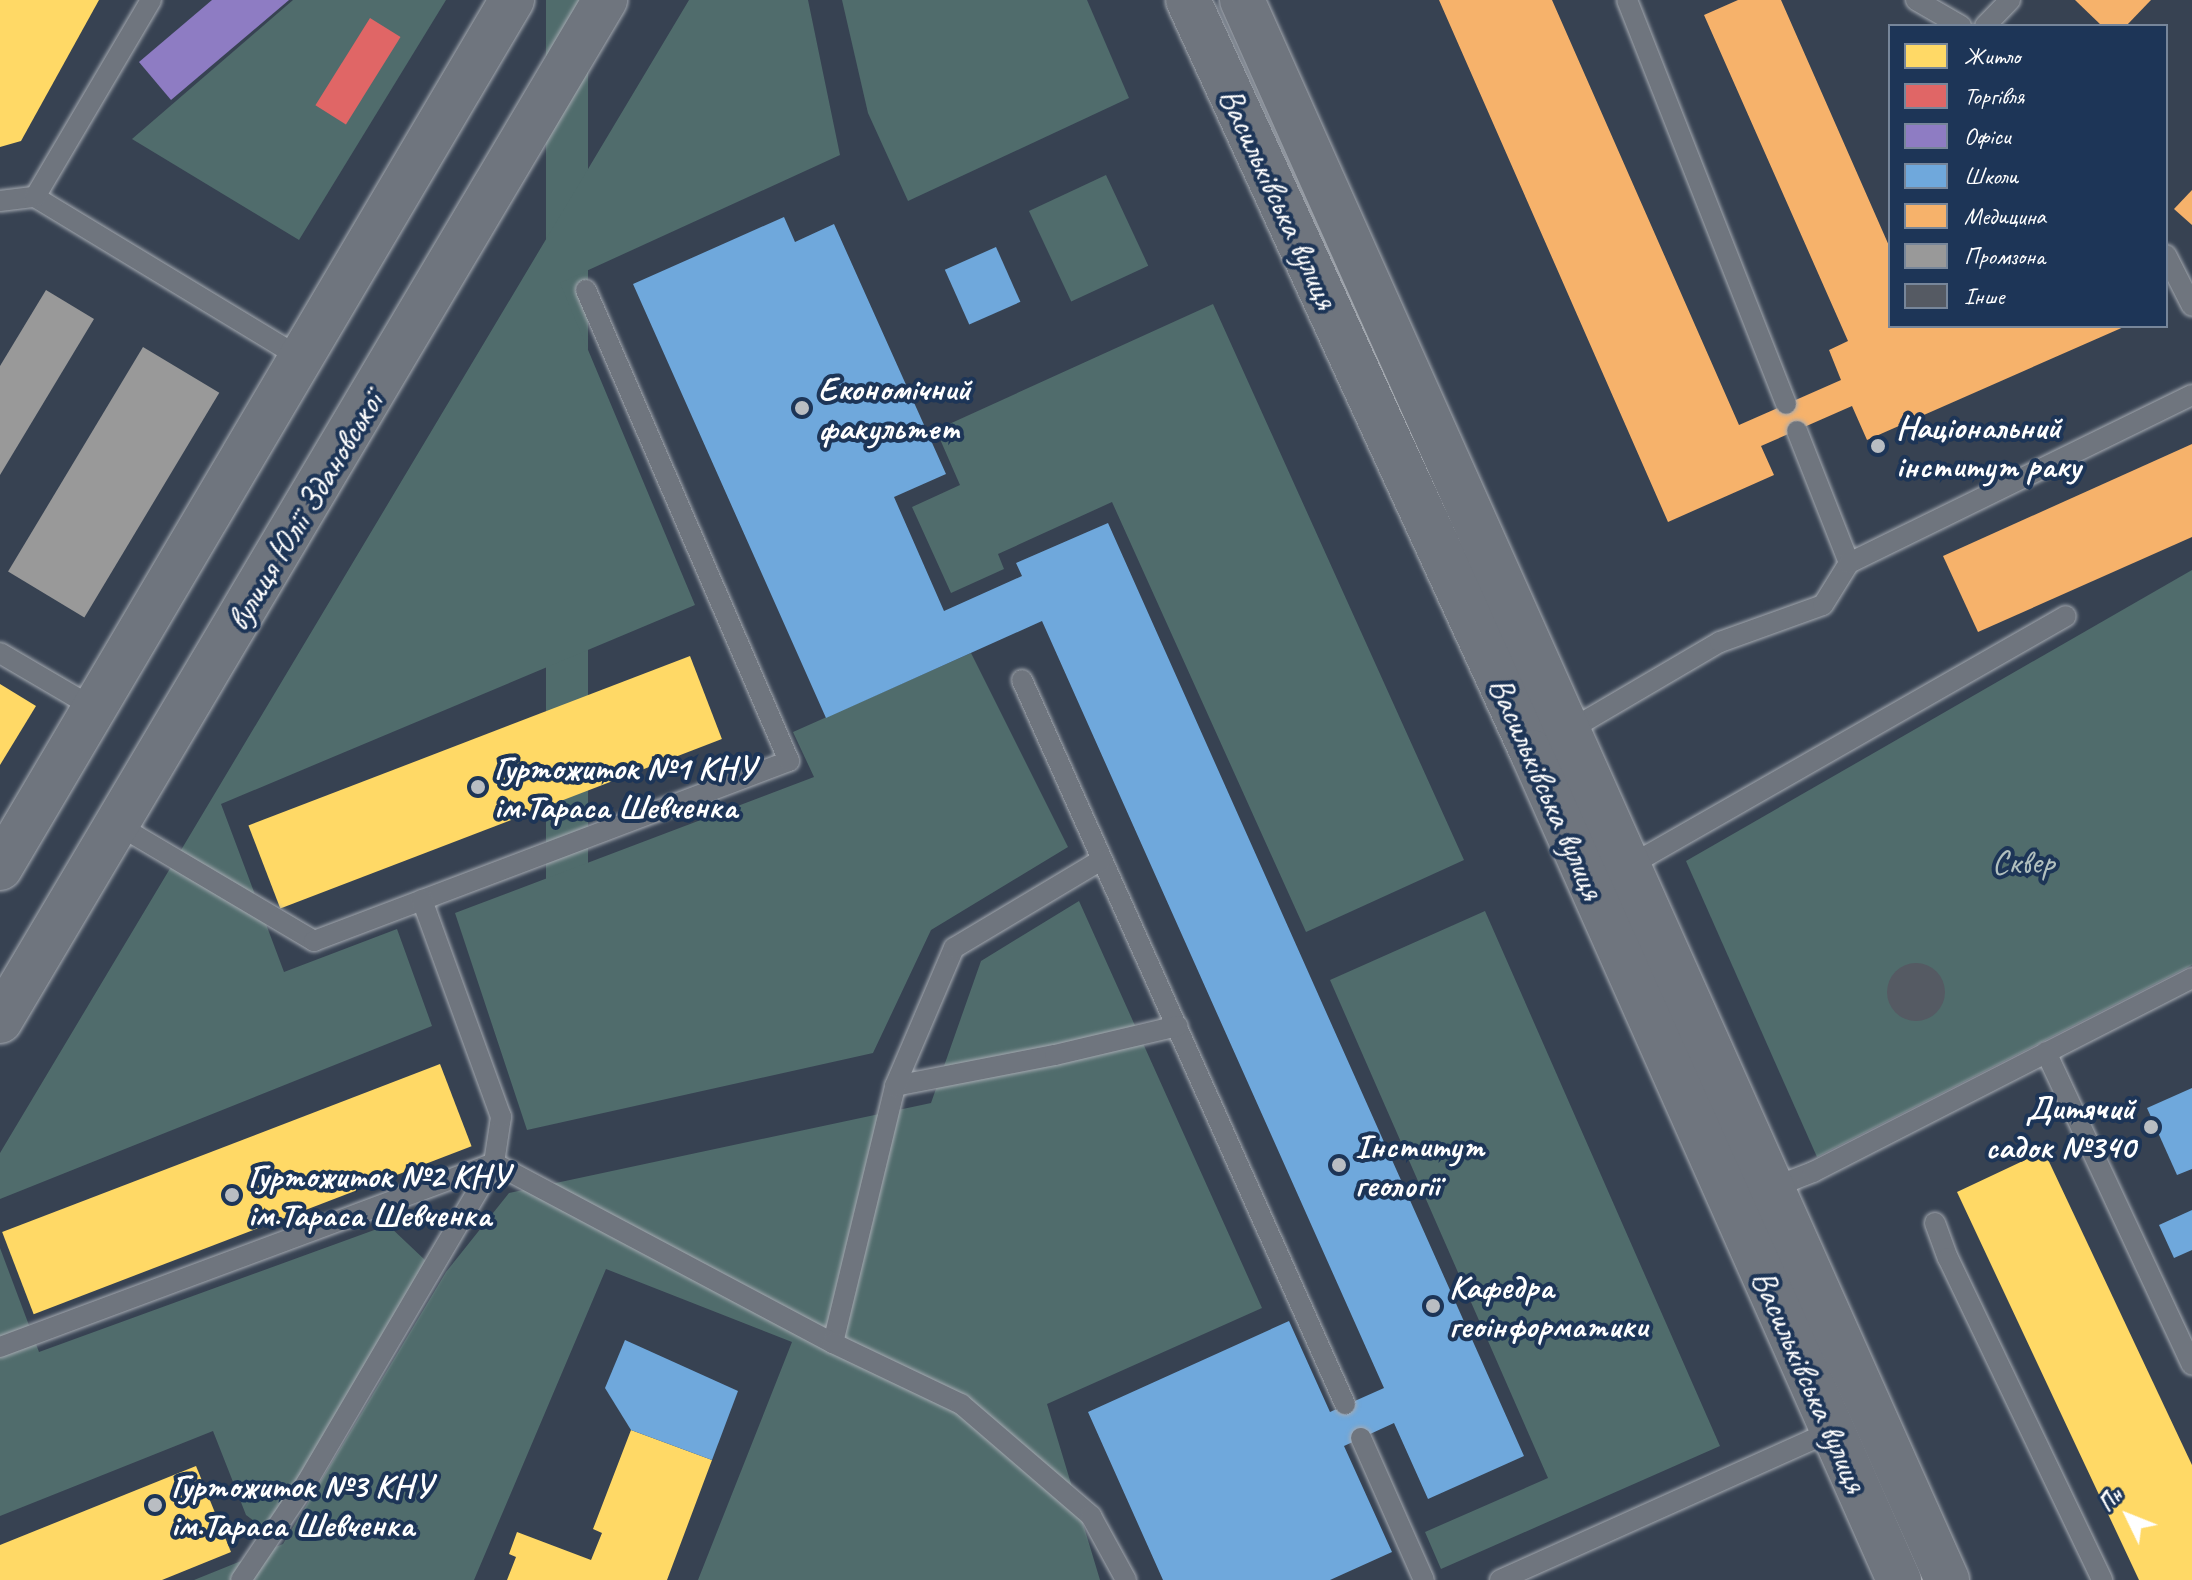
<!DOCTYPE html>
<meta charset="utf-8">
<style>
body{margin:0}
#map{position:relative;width:2192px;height:1580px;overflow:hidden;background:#374252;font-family:Caveat,sans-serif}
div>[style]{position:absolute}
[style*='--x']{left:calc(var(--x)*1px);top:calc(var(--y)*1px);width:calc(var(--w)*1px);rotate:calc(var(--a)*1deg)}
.green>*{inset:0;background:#506c6c;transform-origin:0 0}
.homes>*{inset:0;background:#ffd966;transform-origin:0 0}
.shops>*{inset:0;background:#e06666;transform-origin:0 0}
.offices>*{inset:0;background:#8e7cc3}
.schools>*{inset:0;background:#6fa8dc;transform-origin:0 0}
.health>*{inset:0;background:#f6b26b}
.industry>*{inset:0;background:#999;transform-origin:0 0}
.building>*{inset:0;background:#555a63}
.round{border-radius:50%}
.roads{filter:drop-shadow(0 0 2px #a5aab1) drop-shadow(0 0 2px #a5aab1)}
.lane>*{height:20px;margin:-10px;padding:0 10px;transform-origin:10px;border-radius:10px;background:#6f757e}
.secondary>*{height:44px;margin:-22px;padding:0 22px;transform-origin:22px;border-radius:22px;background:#6f757e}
.dots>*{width:22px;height:22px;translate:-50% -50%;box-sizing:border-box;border:4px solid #1d3557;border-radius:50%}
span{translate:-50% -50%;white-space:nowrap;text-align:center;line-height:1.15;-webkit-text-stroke:8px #1d3557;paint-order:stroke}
.street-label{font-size:34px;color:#fff}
.poi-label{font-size:34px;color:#fff;font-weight:700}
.left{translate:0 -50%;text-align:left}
.right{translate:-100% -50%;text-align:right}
.park-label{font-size:34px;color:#b2c0bf}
.legend{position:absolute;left:1888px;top:24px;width:280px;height:304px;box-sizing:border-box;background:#1d3557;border:2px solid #77869a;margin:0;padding:10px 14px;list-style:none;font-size:24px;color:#fff}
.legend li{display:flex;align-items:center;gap:16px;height:40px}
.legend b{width:40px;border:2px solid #77869a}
.north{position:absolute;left:2088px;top:1476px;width:80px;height:80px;-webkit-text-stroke:6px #1d3557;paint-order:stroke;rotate:313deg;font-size:22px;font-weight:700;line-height:32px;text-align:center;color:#fff}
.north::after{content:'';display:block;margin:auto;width:28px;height:36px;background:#fff;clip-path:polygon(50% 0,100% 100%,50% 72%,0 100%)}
</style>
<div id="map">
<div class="green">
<i style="clip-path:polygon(293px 0,446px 0,299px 240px,132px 139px)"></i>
<i style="left:546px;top:0;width:42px;height:1069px"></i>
<i style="clip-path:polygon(689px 0,808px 0,840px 155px,560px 283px,695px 605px,221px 804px,284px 972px,397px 929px,432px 1026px,0 1199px,0 1153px)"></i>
<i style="clip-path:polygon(842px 0,1087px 0,1129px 98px,908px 201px,868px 113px)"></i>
<i style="left:1106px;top:175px;width:100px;height:85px;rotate:65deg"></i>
<i style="clip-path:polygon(1213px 304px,1464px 860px,1306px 932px,1112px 502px,998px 554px,1004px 569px,951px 593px,912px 507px,960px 485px,936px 430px)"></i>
<i style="clip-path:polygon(2192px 570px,2192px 965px,1817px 1157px,1686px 861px)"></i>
<i style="clip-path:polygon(971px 653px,1068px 847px,931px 930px,873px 1053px,527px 1130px,455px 913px,814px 777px,793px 732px)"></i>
<i style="clip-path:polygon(1079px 901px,1262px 1308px,1047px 1404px,1100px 1580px,698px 1580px,792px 1342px,606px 1269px,474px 1580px,194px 1580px,283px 1544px,446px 1272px,509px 1193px,931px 1103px,981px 961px)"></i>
<i style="clip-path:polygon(1485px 911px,1720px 1446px,1441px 1569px,1425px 1532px,1548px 1478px,1330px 980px)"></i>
<i style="clip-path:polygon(388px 1225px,426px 1261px,269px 1532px,246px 1515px,213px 1431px,0 1516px,0 1248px,39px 1352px)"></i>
</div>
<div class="homes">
<i style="clip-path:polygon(0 0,99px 0,21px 141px,0 147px)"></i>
<i style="left:690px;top:656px;width:89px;height:473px;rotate:69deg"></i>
<i style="clip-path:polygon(0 684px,36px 706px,0 765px)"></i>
<i style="left:440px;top:1064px;width:88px;height:469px;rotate:69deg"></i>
<i style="clip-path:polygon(2044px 1151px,2192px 1465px,2192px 1580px,2139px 1580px,1957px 1192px)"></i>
<i style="clip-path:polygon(631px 1430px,712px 1460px,667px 1580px,507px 1580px,516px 1557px,509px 1554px,517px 1532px,591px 1560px,602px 1533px,593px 1529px)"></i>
<i style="clip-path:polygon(196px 1466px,231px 1552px,162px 1580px,0 1580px,0 1545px)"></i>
</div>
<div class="shops">
<i style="left:370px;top:18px;width:36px;height:103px;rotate:32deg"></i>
</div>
<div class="offices">
<i style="clip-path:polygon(212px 0,289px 0,171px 100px,139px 62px)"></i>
</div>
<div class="schools">
<i style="clip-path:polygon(784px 217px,795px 242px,834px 224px,946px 474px,894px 497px,944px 611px,1022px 576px,1016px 563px,1108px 523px,1524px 1456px,1428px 1499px,1394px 1423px,1344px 1446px,1392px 1552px,1330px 1580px,1163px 1580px,1088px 1412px,1289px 1321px,1330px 1412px,1384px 1388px,1042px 621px,826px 718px,633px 284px)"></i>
<i style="left:996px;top:247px;width:60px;height:56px;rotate:66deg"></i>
<i style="clip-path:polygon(2192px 1088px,2192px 1169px,2177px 1175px,2147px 1108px)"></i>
<i style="clip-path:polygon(2192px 1210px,2192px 1250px,2174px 1258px,2159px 1225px)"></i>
<i style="clip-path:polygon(625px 1340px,738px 1391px,712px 1460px,631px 1430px,605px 1388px)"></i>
</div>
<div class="health">
<i style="clip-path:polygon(1439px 0,1552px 0,1739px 425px,1841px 380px,1829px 350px,1848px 341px,1704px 15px,1738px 0,1781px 0,1890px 248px,1890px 326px,2126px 326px,1867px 440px,1852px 406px,1761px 446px,1774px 475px,1668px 522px)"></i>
<i style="clip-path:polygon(2075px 0,2151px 0,2126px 26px,2102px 26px)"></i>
<i style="clip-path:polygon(2192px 190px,2192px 225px,2174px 209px)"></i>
<i style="clip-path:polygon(2192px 444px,2192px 537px,1978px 632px,1943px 556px)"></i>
</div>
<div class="industry">
<i style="clip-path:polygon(46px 290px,94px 319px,0 475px,0 366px)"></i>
<i style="left:143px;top:347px;width:89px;height:262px;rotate:31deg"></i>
</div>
<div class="building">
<i class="round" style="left:1887px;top:963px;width:58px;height:58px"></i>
</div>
<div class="roads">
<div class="lane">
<i style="--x:1627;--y:0;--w:434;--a:68.5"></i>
<i style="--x:1916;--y:0;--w:52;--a:30"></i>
<i style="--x:1985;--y:26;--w:36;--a:-46"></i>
<i style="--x:35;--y:197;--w:311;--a:31.2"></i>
<i style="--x:0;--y:201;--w:35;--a:-7"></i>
<i style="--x:35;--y:197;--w:229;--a:-59.5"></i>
<i style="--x:2166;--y:255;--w:57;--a:63"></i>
<i style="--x:1797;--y:431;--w:142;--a:68.5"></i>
<i style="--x:0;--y:653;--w:109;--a:30.3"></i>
<i style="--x:1022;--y:680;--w:793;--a:65.96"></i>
<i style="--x:1568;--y:731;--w:176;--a:-30.4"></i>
<i style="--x:1720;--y:642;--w:109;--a:-19.8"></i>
<i style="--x:1823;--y:605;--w:49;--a:-58.2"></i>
<i style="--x:1849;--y:563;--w:382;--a:-26.1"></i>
<i style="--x:118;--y:825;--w:228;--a:30.6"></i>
<i style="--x:314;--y:941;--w:508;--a:-20.75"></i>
<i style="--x:789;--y:761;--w:513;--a:-113.32"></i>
<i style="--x:1629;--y:866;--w:503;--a:-29.77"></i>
<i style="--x:2046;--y:1052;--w:345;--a:65"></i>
<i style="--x:895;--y:1086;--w:163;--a:-11"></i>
<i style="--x:1055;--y:1055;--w:126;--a:-13.3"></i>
<i style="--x:1772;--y:1188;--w:44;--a:-21.3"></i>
<i style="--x:1813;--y:1172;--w:426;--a:-27.1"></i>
<i style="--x:1935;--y:1223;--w:37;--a:70"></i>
<i style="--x:1948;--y:1258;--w:357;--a:64.4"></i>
<i style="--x:833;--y:1343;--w:264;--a:-76.4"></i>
<i style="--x:895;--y:1086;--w:150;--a:-66.9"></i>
<i style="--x:954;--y:948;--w:171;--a:-30.9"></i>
<i style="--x:0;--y:1347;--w:527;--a:-20.43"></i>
<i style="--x:494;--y:1163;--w:384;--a:28"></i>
<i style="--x:833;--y:1343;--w:142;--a:25.5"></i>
<i style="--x:961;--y:1404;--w:172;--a:40.7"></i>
<i style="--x:1091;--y:1516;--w:73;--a:61.3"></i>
<i style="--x:1361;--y:1438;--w:155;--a:66.1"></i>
<i style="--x:241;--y:1580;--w:118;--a:-56"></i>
<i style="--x:307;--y:1482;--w:370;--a:-59.6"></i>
<i style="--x:494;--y:1163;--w:47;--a:-81.3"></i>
<i style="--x:501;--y:1117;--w:231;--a:-110"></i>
<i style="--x:1500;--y:1580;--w:364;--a:-24.2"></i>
</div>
<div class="secondary">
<i style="--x:1188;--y:0;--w:827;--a:65.42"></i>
<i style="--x:1532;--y:752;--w:906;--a:66.1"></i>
<i style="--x:1242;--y:0;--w:1730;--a:65.95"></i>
<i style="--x:0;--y:868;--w:1008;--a:-59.47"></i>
<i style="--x:0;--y:1021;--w:1187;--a:-59.35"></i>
</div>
</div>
<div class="dots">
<i style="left:802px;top:408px;background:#b9bdc2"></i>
<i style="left:1878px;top:446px;background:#b9bdc2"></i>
<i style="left:478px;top:787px;background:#b9bdc2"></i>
<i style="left:2151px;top:1127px;background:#b9bdc2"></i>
<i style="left:1339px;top:1165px;background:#b9bdc2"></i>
<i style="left:232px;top:1195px;background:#b9bdc2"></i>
<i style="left:1433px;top:1306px;background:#b9bdc2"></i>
<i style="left:155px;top:1505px;background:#b9bdc2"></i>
</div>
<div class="street-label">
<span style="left:1279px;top:198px;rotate:65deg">Васильківська вулиця</span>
<span style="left:304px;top:511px;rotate:-59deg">вулиця Юлії Здановської</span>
<span style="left:1547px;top:788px;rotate:66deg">Васильківська вулиця</span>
<span style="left:1810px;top:1381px;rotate:66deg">Васильківська вулиця</span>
</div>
<div class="poi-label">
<span class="left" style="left:818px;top:408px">Економічний<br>факультет</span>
<span class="left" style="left:1896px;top:446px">Національний<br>інститут раку</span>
<span class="left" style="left:494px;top:787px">Гуртожиток №1 КНУ<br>ім.Тараса Шевченка</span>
<span class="right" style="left:2135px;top:1127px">Дитячий<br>садок №340</span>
<span class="left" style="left:1355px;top:1165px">Інститут<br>геології</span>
<span class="left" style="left:248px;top:1195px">Гуртожиток №2 КНУ<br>ім.Тараса Шевченка</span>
<span class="left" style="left:1449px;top:1306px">Кафедра<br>геоінформатики</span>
<span class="left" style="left:171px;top:1505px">Гуртожиток №3 КНУ<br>ім.Тараса Шевченка</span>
</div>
<div class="park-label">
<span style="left:2023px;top:862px">Сквер</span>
</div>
<ul class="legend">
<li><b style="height:22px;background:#ffd966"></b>Житло</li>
<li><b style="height:22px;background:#e06666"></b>Торгівля</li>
<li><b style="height:22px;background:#8e7cc3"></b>Офіси</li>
<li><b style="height:22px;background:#6fa8dc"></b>Школи</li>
<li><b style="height:22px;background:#f6b26b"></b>Медицина</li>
<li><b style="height:22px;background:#999"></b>Промзона</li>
<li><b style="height:22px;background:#555a63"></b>Інше</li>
</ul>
<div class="north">Пн</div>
</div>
